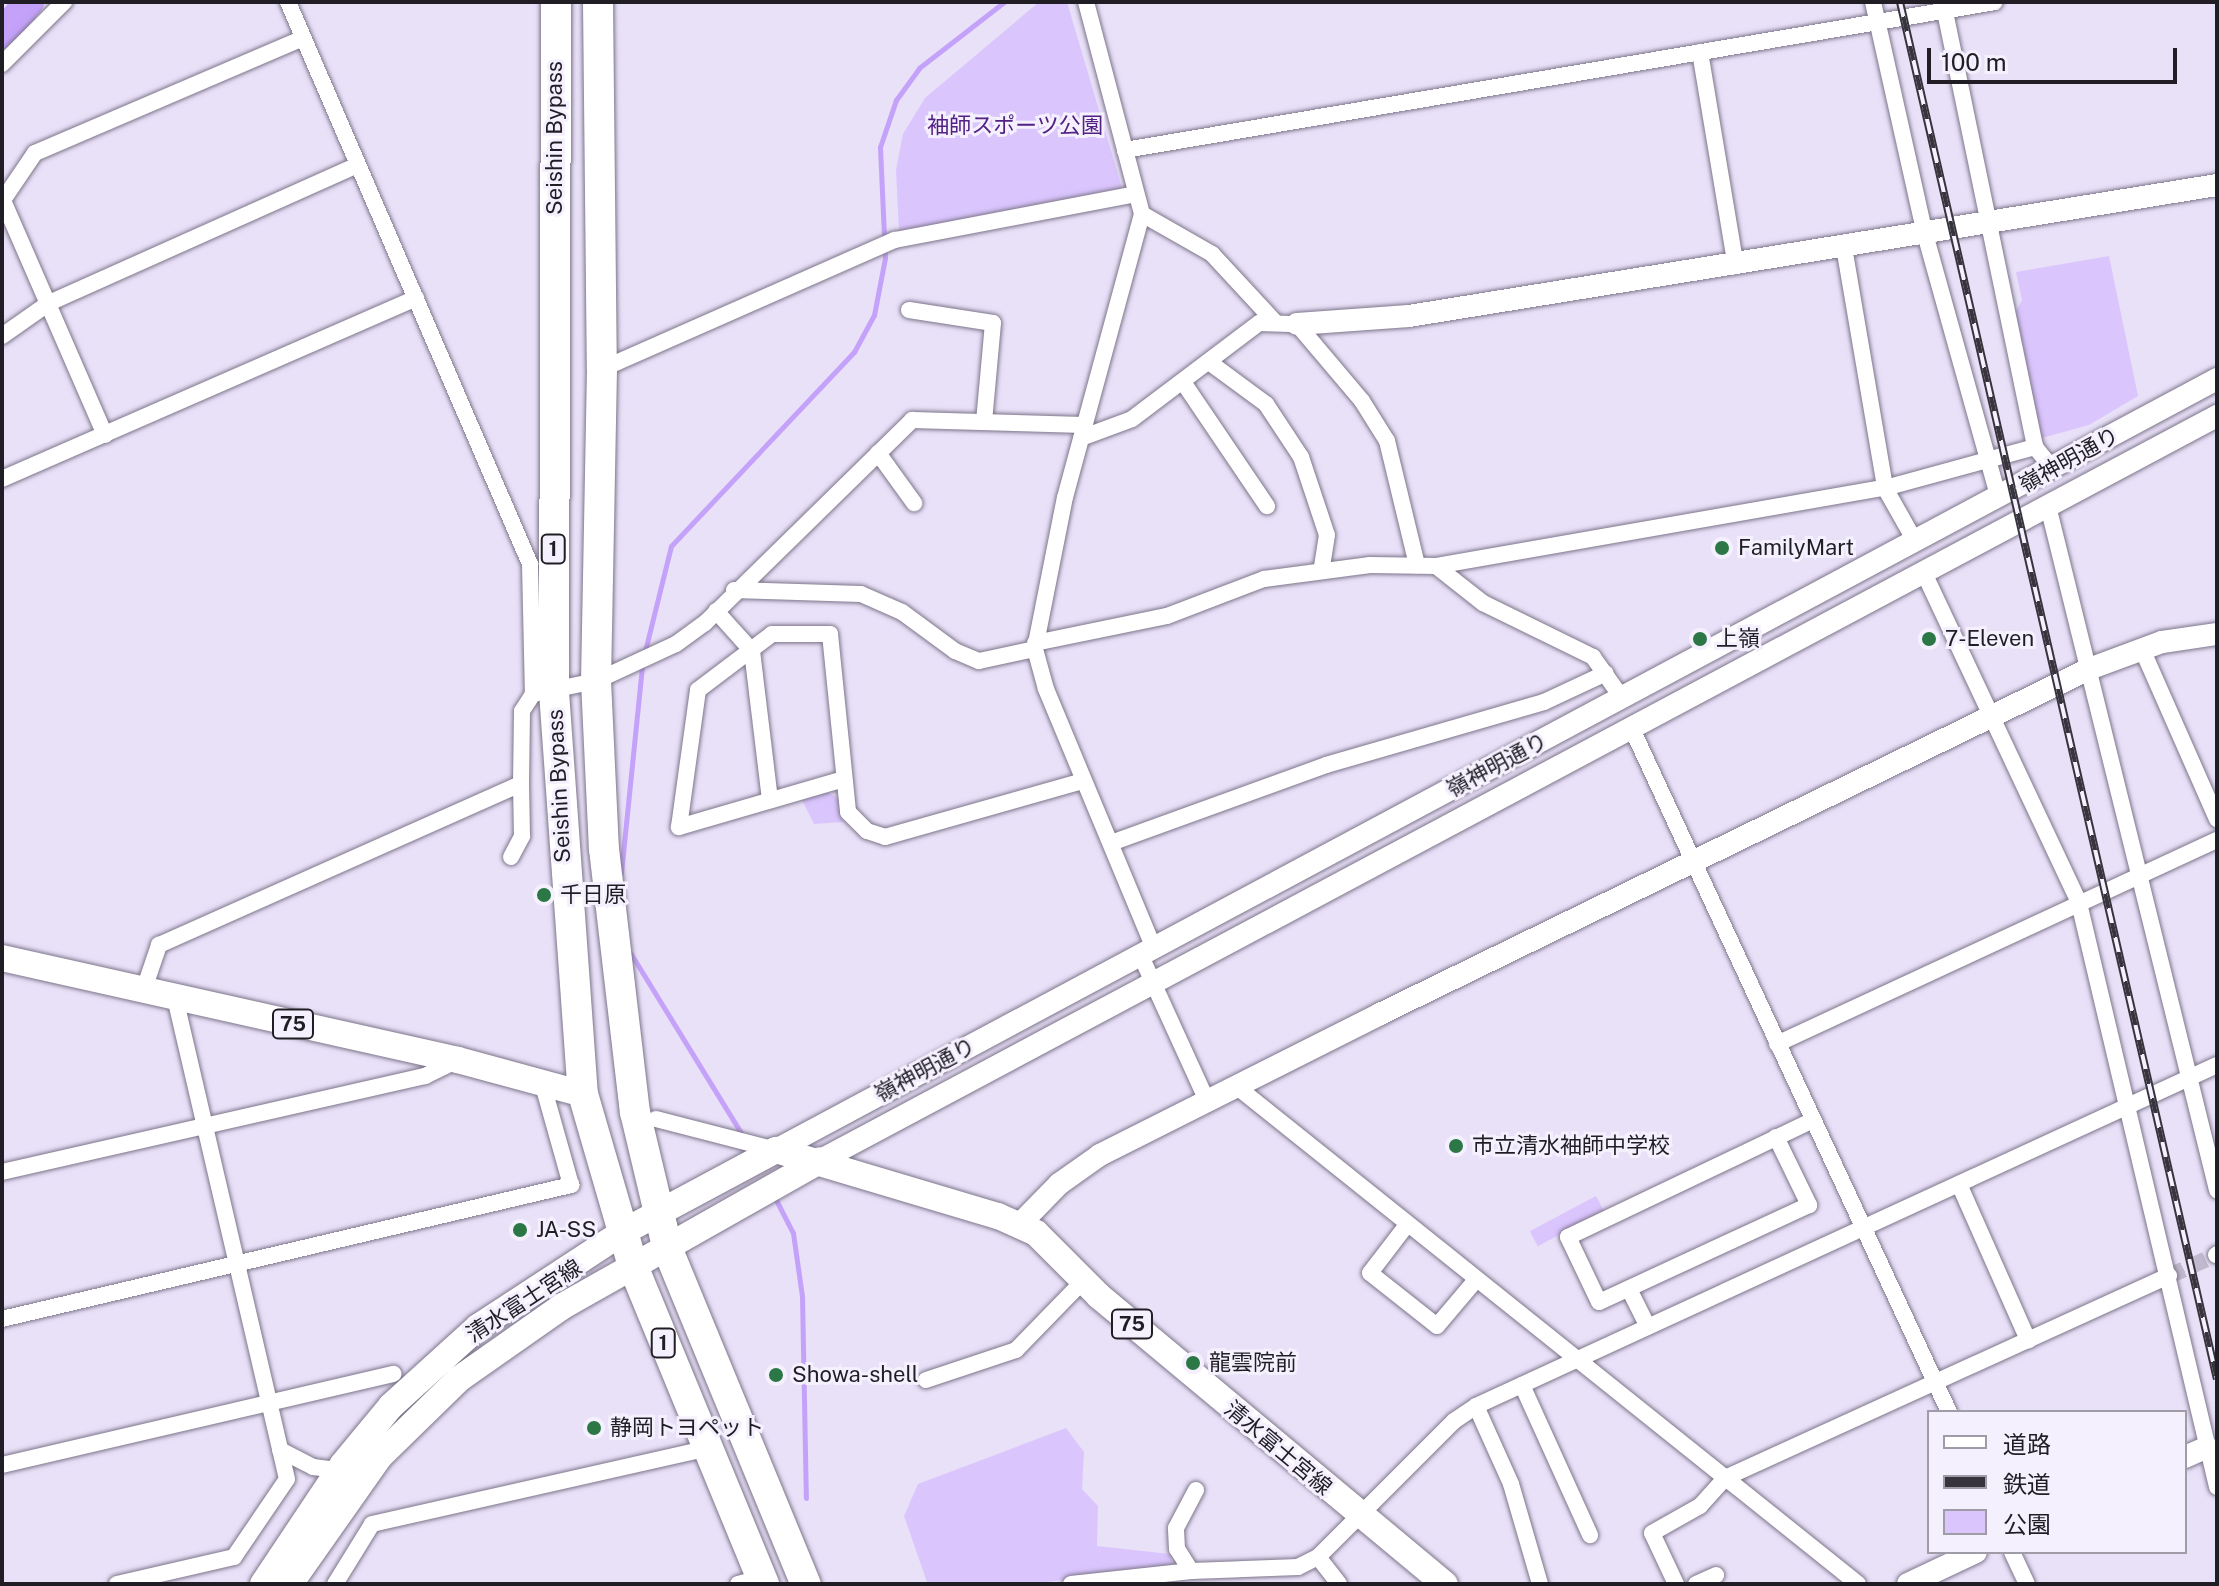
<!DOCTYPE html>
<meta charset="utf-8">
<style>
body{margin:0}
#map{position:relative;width:2219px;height:1586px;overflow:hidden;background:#e9e1f8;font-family:"Public Sans","Noto Sans JP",sans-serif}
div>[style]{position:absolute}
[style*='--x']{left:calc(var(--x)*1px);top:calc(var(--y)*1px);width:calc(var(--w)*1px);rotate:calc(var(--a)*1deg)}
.green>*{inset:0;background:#dac5fd;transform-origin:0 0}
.stream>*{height:5px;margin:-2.5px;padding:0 2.5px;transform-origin:2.5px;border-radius:2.5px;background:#c5a2f9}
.river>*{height:30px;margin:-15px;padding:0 15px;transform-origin:15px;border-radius:15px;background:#c5a2f9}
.street-tunnel>*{height:16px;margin-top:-8px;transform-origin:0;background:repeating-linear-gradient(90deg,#c1bace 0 16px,transparent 0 24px)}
.roads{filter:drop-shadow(0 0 2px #7d758a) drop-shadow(0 0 2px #7d758a)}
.street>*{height:16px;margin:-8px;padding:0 8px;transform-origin:8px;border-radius:8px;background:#fff}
.secondary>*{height:22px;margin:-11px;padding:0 11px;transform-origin:11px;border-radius:11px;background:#fff}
.primary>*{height:26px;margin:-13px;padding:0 13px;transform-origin:13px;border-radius:13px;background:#fff}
.highway>*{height:30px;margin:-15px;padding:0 15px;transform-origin:15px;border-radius:15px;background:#fff}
.rail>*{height:8px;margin-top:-4px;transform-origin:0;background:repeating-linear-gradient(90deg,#f5f0fe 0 15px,#37343d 0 30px);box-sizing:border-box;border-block:2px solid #37343d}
.dots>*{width:22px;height:22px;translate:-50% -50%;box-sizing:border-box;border:4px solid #f5f0fe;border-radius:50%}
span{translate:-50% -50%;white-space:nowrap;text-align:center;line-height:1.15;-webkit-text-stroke:6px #f5f0fe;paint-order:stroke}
.shield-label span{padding:2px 6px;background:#f5f0fe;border:2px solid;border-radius:6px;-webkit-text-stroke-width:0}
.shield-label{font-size:20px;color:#201d25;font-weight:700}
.park-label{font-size:22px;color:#522184}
.street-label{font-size:22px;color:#201d25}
.poi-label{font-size:22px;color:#201d25}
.left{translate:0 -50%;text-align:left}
.frame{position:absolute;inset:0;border:4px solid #201d25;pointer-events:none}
.legend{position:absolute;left:1927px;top:1410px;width:260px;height:144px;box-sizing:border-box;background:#f5f0fe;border:2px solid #a09ca7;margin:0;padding:10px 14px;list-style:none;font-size:24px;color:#201d25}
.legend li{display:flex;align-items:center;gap:16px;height:40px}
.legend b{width:40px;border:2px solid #a09ca7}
.scale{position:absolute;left:1927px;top:48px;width:250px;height:36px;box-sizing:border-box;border:4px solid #201d25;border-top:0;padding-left:10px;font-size:24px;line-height:28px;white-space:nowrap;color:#201d25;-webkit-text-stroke:6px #f5f0fe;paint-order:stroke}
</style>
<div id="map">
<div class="green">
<i style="clip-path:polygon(1039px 2px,1067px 2px,1122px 188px,899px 231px,896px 170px,903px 134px,925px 98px)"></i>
<i style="clip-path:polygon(2109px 256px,2138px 396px,2089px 425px,2042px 438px,2014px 315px,2022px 300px,2016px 272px)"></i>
<i style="clip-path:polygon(825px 791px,838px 798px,843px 822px,814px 824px,802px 800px)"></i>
<i style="left:1596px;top:1196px;width:17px;height:75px;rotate:62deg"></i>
<i style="clip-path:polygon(1066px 1428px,1084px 1452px,1082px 1489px,1098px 1506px,1097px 1546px,1170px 1554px,1173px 1567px,1029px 1584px,927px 1582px,904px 1516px,918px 1484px)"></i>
</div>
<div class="stream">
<i style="--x:644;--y:655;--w:112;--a:-76.1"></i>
<i style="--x:671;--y:546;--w:267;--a:-46.7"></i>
<i style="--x:854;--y:352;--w:42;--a:-61.6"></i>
<i style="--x:874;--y:315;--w:58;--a:-79.1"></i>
<i style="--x:885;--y:258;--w:111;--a:-92.6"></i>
<i style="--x:880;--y:147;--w:50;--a:-71.2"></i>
<i style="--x:896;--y:100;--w:39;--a:-54"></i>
<i style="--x:919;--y:68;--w:108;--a:-37.8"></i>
<i style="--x:621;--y:873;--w:209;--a:-84.2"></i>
<i style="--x:631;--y:954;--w:217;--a:58.4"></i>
<i style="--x:773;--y:1194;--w:44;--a:62.9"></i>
<i style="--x:793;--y:1233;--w:64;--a:81.9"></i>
<i style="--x:802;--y:1296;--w:202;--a:88.9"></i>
</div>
<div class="river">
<i style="--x:2;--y:34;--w:42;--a:-49.8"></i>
</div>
<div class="street-tunnel">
<i style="--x:2169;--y:1276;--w:51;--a:-24.1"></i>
</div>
<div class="roads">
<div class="street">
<i style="--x:288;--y:2;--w:612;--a:66.7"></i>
<i style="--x:530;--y:564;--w:130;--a:88.7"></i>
<i style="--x:1086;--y:2;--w:219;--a:75.2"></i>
<i style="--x:1142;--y:214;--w:293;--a:105.2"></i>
<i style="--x:1065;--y:497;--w:155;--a:101.2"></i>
<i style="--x:1035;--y:649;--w:41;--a:74.6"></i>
<i style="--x:1046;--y:689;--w:282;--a:67.4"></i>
<i style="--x:1873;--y:2;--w:238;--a:77.4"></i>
<i style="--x:1925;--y:234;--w:275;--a:74.4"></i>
<i style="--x:1943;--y:2;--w:454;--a:78.3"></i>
<i style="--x:2035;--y:447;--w:27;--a:51"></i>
<i style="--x:1700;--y:52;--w:217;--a:80.5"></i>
<i style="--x:2;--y:64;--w:88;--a:-45"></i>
<i style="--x:1125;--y:150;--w:882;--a:-9.65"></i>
<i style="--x:1142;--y:214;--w:81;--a:29.7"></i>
<i style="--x:1212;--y:254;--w:94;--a:47.2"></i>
<i style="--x:1844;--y:247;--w:244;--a:80.3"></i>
<i style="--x:1885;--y:488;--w:61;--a:60.5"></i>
<i style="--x:909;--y:310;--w:85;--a:8.8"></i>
<i style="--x:993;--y:323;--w:99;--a:95.2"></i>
<i style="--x:2;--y:336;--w:57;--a:-35.1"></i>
<i style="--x:49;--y:303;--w:338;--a:-24.1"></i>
<i style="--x:1209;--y:362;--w:71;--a:36.4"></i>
<i style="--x:1266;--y:404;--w:64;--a:56.6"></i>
<i style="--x:1301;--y:457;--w:82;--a:71.6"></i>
<i style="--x:1327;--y:535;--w:36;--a:99"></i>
<i style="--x:602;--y:369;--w:320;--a:-23.8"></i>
<i style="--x:895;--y:240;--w:245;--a:-10.8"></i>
<i style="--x:1183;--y:382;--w:150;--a:55.9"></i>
<i style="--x:105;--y:435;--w:256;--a:-113.5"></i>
<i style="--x:3;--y:200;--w:57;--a:-55.8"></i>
<i style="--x:35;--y:153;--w:289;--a:-23.2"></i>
<i style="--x:1081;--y:438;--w:54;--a:-20.4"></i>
<i style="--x:1132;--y:419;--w:159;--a:-37.1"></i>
<i style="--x:1259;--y:323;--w:38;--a:2"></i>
<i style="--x:1297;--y:324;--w:101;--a:49.8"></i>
<i style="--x:1362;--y:401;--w:47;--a:58"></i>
<i style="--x:1387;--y:441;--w:128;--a:76.4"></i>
<i style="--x:878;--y:453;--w:62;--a:54.2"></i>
<i style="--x:2;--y:479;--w:452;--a:-23.6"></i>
<i style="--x:2048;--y:506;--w:705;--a:76.12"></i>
<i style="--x:1436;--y:566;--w:456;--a:-9.9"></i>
<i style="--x:1885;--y:488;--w:156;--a:-15.3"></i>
<i style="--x:1924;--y:573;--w:365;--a:64.8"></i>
<i style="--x:2079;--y:903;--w:600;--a:76.7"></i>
<i style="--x:734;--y:590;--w:127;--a:1.8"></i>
<i style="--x:861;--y:594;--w:45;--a:23.7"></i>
<i style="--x:902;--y:612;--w:66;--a:36.3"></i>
<i style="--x:955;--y:651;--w:26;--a:23"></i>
<i style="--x:979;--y:661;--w:57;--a:-12.1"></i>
<i style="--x:716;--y:611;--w:54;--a:48"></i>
<i style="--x:752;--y:651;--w:150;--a:83.1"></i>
<i style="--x:1035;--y:643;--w:135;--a:-11.6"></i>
<i style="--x:1167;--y:616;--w:104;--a:-20.9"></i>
<i style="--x:1264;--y:579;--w:107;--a:-7.5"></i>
<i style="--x:1370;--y:565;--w:66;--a:0.9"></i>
<i style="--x:1436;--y:566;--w:60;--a:38.2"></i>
<i style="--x:1483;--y:603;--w:123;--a:26.1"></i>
<i style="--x:1593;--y:657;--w:50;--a:54.7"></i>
<i style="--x:2142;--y:649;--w:186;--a:66.2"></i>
<i style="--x:1632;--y:729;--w:753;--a:65.1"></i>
<i style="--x:844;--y:779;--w:172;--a:163.8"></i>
<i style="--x:679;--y:827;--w:138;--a:-82.1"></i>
<i style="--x:698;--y:690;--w:93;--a:-37.1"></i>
<i style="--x:772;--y:634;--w:58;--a:0"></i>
<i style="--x:830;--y:634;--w:179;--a:84.2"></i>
<i style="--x:848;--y:812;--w:27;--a:45"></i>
<i style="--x:867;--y:831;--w:19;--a:18"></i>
<i style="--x:885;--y:837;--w:206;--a:-15.8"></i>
<i style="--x:1111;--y:843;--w:229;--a:-19.9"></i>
<i style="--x:1326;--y:765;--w:227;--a:-16.1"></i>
<i style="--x:1544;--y:702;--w:68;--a:-25.1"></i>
<i style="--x:511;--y:857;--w:24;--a:-62"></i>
<i style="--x:522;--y:836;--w:52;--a:-91.1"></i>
<i style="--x:1141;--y:956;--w:159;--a:65.5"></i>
<i style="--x:143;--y:992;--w:50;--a:-71.2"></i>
<i style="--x:159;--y:945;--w:396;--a:-24"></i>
<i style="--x:521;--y:784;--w:73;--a:-89.2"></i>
<i style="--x:522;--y:711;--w:20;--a:-57"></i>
<i style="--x:533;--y:694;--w:64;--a:-11.7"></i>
<i style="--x:596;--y:681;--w:88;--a:-24.8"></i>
<i style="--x:676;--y:644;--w:36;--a:-36"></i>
<i style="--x:705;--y:623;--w:290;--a:-44.4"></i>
<i style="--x:912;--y:420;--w:172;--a:1.7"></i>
<i style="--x:1777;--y:1044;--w:485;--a:-24.9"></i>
<i style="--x:1236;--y:1086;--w:797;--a:38.68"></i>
<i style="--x:656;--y:1119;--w:124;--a:14.5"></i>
<i style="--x:1776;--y:1137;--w:76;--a:64.1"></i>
<i style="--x:1809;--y:1205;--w:231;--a:155.2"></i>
<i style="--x:1599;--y:1302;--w:72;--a:-115.5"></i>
<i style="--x:1568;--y:1237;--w:272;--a:-25.5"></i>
<i style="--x:2;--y:1172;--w:434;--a:-12.8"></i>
<i style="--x:425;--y:1076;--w:37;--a:-26"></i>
<i style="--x:1959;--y:1184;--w:171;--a:66.1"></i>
<i style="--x:1406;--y:1226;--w:59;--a:127.5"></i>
<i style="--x:1370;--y:1273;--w:85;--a:38.3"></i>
<i style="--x:1437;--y:1326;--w:59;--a:-49.8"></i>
<i style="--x:2216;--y:1255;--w:1;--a:-45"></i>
<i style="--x:1629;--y:1289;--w:42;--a:63.4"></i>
<i style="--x:2;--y:1319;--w:585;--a:-13.25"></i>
<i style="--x:571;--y:1185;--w:107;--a:-105.7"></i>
<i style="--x:926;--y:1380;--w:95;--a:-18.4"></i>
<i style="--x:1016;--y:1350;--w:98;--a:-45.8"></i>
<i style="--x:1522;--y:1385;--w:165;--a:65.6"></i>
<i style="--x:1476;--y:1406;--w:85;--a:65.8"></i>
<i style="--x:1511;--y:1484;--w:104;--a:73.8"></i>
<i style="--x:280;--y:1450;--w:37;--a:27"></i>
<i style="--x:313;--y:1467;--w:26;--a:7"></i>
<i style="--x:2;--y:1465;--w:402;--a:-13.1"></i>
<i style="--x:2012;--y:1552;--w:35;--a:65"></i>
<i style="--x:1318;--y:1557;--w:34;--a:52"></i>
<i style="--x:1191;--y:1571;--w:26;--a:-122"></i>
<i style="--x:1177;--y:1549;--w:21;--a:-93"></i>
<i style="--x:1176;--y:1528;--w:43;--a:-62.2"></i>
<i style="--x:117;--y:1584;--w:120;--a:-13"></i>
<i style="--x:234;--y:1557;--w:94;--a:-55.8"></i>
<i style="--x:287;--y:1479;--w:493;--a:-103.1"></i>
<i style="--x:335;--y:1584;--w:70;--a:-58.3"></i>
<i style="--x:372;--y:1524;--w:342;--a:-12.7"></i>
<i style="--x:738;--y:1584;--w:24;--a:-15"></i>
<i style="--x:1071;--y:1584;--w:121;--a:-6.2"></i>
<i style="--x:1191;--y:1571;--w:107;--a:-2.1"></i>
<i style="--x:1298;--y:1567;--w:22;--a:-27"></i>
<i style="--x:1318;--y:1557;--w:192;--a:-45"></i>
<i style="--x:1454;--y:1421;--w:27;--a:-34"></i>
<i style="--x:1476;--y:1406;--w:816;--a:-24.71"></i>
<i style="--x:1676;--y:1584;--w:56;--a:-115.2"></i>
<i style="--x:1652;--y:1533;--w:55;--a:-29.4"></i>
<i style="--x:1700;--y:1506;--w:38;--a:-48"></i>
<i style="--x:1725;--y:1478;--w:488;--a:-24.5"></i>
<i style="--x:1696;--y:1584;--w:22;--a:-24"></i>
</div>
<div class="secondary">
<i style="--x:1297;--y:324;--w:112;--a:-4.1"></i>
<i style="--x:1409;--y:316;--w:819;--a:-9.21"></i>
<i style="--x:776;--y:1150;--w:1634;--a:-28.15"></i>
<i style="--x:821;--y:1160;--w:1582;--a:-28.06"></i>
<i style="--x:1021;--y:1223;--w:54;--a:-45.7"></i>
<i style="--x:1059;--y:1184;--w:50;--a:-35.3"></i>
<i style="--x:1100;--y:1155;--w:313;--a:-26.7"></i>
<i style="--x:1380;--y:1014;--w:788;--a:-25.95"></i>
<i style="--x:2089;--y:669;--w:78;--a:-20.3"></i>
<i style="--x:2162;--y:642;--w:56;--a:-8.3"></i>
<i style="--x:2185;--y:1457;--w:24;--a:-24"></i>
<i style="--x:1908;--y:1584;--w:75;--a:-25.2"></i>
</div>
<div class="primary">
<i style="--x:2;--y:958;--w:467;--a:12.6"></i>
<i style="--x:458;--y:1060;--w:130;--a:15.2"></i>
<i style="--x:263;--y:1584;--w:144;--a:-56.3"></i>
<i style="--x:343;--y:1464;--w:75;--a:-50.4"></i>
<i style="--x:391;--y:1406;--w:118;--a:-42.2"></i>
<i style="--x:478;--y:1327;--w:173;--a:-33.2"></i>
<i style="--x:623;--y:1232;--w:174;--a:-28.2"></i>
<i style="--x:776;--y:1150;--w:232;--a:16.6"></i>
<i style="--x:998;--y:1216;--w:42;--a:24.1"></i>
<i style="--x:1036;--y:1233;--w:89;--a:45"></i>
<i style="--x:1099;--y:1296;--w:450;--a:39.8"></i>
<i style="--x:290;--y:1584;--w:156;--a:-54.9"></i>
<i style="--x:380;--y:1456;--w:110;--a:-44.3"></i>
<i style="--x:459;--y:1379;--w:127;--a:-35.1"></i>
<i style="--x:563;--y:1306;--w:296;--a:-29.5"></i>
</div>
<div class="highway">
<i style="--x:556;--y:2;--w:690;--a:90.17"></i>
<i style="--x:554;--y:692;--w:403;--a:85.9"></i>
<i style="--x:583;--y:1094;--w:179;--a:73.8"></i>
<i style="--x:633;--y:1266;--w:344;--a:67.6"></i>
<i style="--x:598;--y:2;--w:367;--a:89.4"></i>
<i style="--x:602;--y:369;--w:312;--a:91.1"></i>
<i style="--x:596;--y:681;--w:168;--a:87.3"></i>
<i style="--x:604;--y:849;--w:265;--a:83.3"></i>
<i style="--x:635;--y:1112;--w:142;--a:76.6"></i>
<i style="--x:668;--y:1250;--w:361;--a:67.6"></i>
</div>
</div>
<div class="rail">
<i style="--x:1900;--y:2;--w:1413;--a:77.04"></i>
</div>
<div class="dots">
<i style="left:1722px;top:548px;background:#2b7746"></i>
<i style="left:1700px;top:639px;background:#2b7746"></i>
<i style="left:1929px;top:639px;background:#2b7746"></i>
<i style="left:544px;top:895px;background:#2b7746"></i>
<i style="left:1456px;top:1146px;background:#2b7746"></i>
<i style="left:520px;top:1230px;background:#2b7746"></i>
<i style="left:1193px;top:1363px;background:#2b7746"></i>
<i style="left:776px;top:1375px;background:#2b7746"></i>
<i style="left:594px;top:1428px;background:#2b7746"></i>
</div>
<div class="shield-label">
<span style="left:553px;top:549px">1</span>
<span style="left:293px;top:1024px">75</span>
<span style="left:1132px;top:1324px">75</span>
<span style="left:663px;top:1343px">1</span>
</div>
<div class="park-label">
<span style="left:1015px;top:126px">袖師スポーツ公園</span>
</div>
<div class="street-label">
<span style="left:555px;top:138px;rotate:-90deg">Seishin Bypass</span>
<span style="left:2069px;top:460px;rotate:-29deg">嶺神明通り</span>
<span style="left:1497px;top:765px;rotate:-28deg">嶺神明通り</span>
<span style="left:559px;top:786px;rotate:-93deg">Seishin Bypass</span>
<span style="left:925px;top:1070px;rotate:-28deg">嶺神明通り</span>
<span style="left:524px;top:1301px;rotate:-33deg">清水富士宮線</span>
<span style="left:1278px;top:1448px;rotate:40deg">清水富士宮線</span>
</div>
<div class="poi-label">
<span class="left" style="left:1738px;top:548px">FamilyMart</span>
<span class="left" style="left:1716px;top:639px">上嶺</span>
<span class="left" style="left:1945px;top:639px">7-Eleven</span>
<span class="left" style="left:560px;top:895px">千日原</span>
<span class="left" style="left:1472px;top:1146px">市立清水袖師中学校</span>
<span class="left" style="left:536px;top:1230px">JA-SS</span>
<span class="left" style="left:1209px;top:1363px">龍雲院前</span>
<span class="left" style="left:792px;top:1375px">Showa-shell</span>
<span class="left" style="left:610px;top:1428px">静岡トヨペット</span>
</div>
<div class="frame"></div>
<ul class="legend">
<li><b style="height:10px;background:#fff"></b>道路</li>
<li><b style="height:10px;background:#37343d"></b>鉄道</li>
<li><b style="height:22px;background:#dac5fd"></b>公園</li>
</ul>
<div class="scale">100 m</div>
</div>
